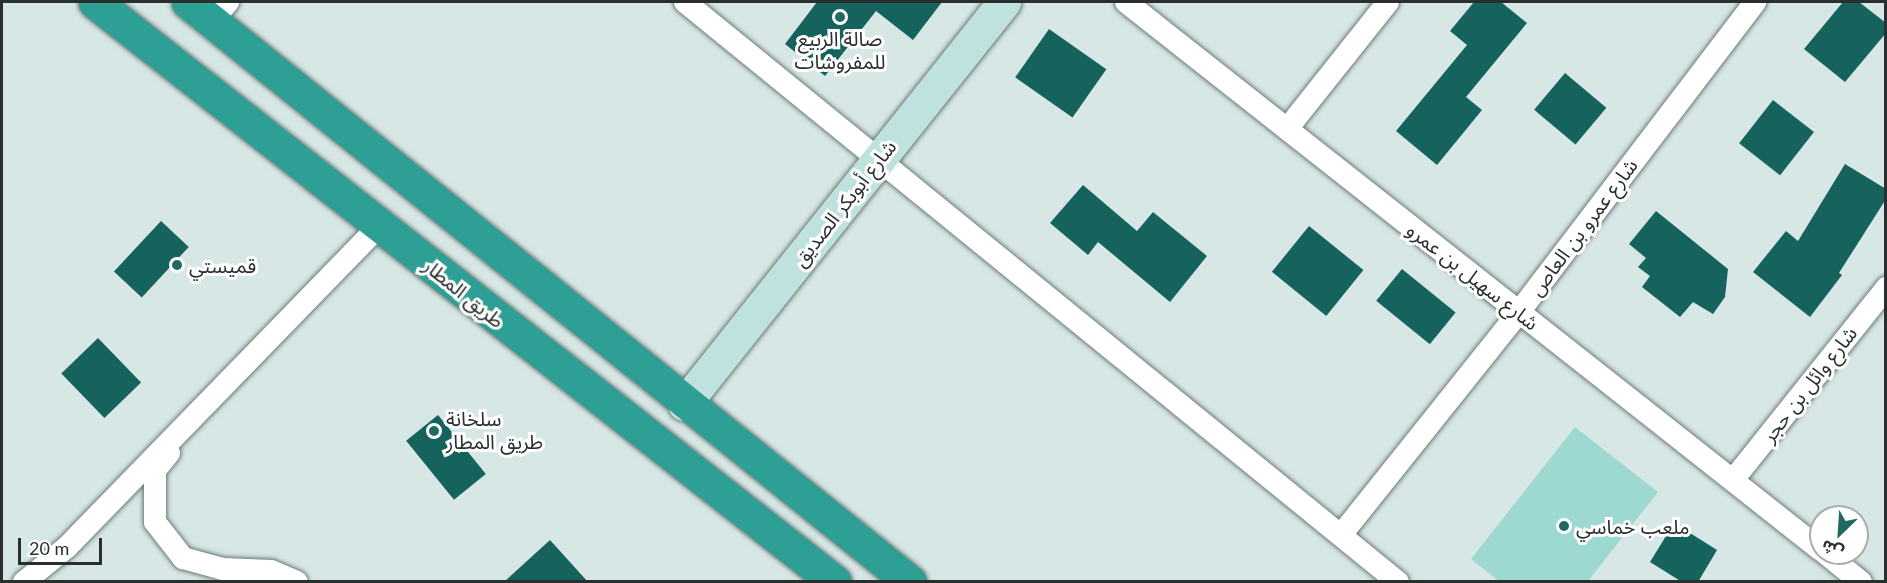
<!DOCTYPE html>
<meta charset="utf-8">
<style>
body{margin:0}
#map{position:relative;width:1887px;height:583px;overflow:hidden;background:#d6e7e5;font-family:Lato,"Noto Sans Arabic",sans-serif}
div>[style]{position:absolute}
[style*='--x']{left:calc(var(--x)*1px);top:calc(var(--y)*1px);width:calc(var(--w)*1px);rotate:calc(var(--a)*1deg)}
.green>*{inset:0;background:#9dd9d1}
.building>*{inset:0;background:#16635d;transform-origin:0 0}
.roads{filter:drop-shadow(0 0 2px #6c7b79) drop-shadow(0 0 2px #6c7b79)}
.street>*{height:22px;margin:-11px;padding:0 11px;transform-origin:11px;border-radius:11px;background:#fff}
.secondary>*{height:33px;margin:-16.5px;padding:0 16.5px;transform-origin:16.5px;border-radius:16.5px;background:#c0e2df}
.highway>*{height:33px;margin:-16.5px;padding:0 16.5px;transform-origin:16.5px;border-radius:16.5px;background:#2e9f95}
.dots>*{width:16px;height:16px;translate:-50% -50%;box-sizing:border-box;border:3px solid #fff;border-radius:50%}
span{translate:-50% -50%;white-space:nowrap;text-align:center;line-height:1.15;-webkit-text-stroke:6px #fff;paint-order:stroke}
.poi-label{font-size:20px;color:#292f2e}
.left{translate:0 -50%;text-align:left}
.street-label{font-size:20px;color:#292f2e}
.frame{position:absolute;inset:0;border:3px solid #292f2e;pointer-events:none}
.north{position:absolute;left:1809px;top:505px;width:60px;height:60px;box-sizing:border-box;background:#fff;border:2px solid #a9acab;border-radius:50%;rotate:205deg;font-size:16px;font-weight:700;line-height:24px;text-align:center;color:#292f2e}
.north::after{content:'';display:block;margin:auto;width:21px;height:27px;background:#1f6963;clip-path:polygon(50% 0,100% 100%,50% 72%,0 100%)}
.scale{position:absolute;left:18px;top:538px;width:84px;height:27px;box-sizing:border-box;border:3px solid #292f2e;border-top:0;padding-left:8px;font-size:18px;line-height:21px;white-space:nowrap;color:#292f2e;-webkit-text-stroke:4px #fff;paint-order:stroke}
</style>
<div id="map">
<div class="green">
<i style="clip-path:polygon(1575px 427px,1658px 492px,1588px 581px,1499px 581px,1471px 559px)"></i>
</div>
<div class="building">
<i style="clip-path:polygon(817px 2px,942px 2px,913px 40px,876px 11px,825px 76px,785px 44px)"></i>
<i style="clip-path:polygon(1474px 2px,1501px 2px,1527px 23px,1466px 97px,1482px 110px,1437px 165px,1396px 131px,1467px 45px,1450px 31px)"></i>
<i style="clip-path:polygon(1843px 2px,1859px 2px,1886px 23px,1886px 33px,1845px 82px,1804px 49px)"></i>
<i style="left:1049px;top:29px;width:70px;height:59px;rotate:35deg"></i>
<i style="left:1565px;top:73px;width:54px;height:48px;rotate:40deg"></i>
<i style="left:1773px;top:100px;width:52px;height:55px;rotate:38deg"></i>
<i style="clip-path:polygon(1845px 164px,1886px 189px,1886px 199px,1839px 273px,1842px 275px,1810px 317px,1753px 272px,1786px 231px,1798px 241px)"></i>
<i style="clip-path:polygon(1083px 185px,1137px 231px,1153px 212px,1207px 256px,1170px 302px,1098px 242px,1088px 255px,1050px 223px)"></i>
<i style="clip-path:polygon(1656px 211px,1728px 269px,1725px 297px,1713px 314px,1693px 302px,1680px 317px,1642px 287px,1650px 276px,1638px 267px,1646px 258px,1629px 244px)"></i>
<i style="left:161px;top:221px;width:38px;height:69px;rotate:43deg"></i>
<i style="left:1309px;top:226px;width:70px;height:59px;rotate:39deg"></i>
<i style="left:1402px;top:269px;width:69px;height:41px;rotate:39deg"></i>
<i style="left:98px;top:338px;width:62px;height:51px;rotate:46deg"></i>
<i style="left:438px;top:415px;width:76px;height:41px;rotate:51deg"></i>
<i style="clip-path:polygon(1674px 523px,1717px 550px,1698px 582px,1682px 582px,1650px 562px)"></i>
<i style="clip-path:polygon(550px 540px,588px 582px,504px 582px)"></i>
</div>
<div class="roads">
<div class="street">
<i style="--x:685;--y:2;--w:919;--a:39.13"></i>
<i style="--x:1126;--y:2;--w:885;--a:38.26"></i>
<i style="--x:212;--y:21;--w:25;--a:-50"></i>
<i style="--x:1287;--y:129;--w:162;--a:-51.5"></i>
<i style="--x:169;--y:453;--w:22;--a:129"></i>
<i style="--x:155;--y:470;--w:52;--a:90"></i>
<i style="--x:155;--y:522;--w:46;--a:52.1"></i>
<i style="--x:183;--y:558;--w:41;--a:15.4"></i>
<i style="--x:223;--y:569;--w:48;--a:2.4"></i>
<i style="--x:271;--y:571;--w:28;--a:23"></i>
<i style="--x:1733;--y:480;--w:246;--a:-51.4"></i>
<i style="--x:1341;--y:535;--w:285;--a:-51.4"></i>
<i style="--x:1519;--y:312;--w:390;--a:-52.7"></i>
<i style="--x:1825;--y:553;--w:46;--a:38.9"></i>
<i style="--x:24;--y:582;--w:55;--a:-39.1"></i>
<i style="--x:67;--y:547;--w:449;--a:-45.8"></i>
</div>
<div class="secondary">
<i style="--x:684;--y:404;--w:514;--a:-51.48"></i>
</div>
<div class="highway">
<i style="--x:95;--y:2;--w:940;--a:38.09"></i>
<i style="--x:188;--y:2;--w:926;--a:38.78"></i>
</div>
</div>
<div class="dots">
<i style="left:840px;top:17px;background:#1f6963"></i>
<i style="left:177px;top:265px;background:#1f6963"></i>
<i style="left:434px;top:431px;background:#1f6963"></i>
<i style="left:1564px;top:526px;background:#1f6963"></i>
</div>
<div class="poi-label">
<span style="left:840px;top:50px">صالة الربيع<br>للمفروشات</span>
<span class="left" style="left:189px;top:265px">قميستي</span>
<span class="left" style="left:446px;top:430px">سلخانة<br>طريق المطار</span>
<span class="left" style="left:1576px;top:526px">ملعب خماسي</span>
</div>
<div class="street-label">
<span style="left:844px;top:203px;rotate:-52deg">شارع أبوبكر الصديق</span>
<span style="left:1583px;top:227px;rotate:-53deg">شارع عمرو بن العاص</span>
<span style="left:1473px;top:276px;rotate:38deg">شارع سهيل بن عمرو</span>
<span style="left:464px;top:293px;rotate:39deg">طريق المطار</span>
<span style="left:1809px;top:384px;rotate:-52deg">شارع وائل بن حجر</span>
</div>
<div class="frame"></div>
<div class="north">ش</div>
<div class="scale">20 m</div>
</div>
